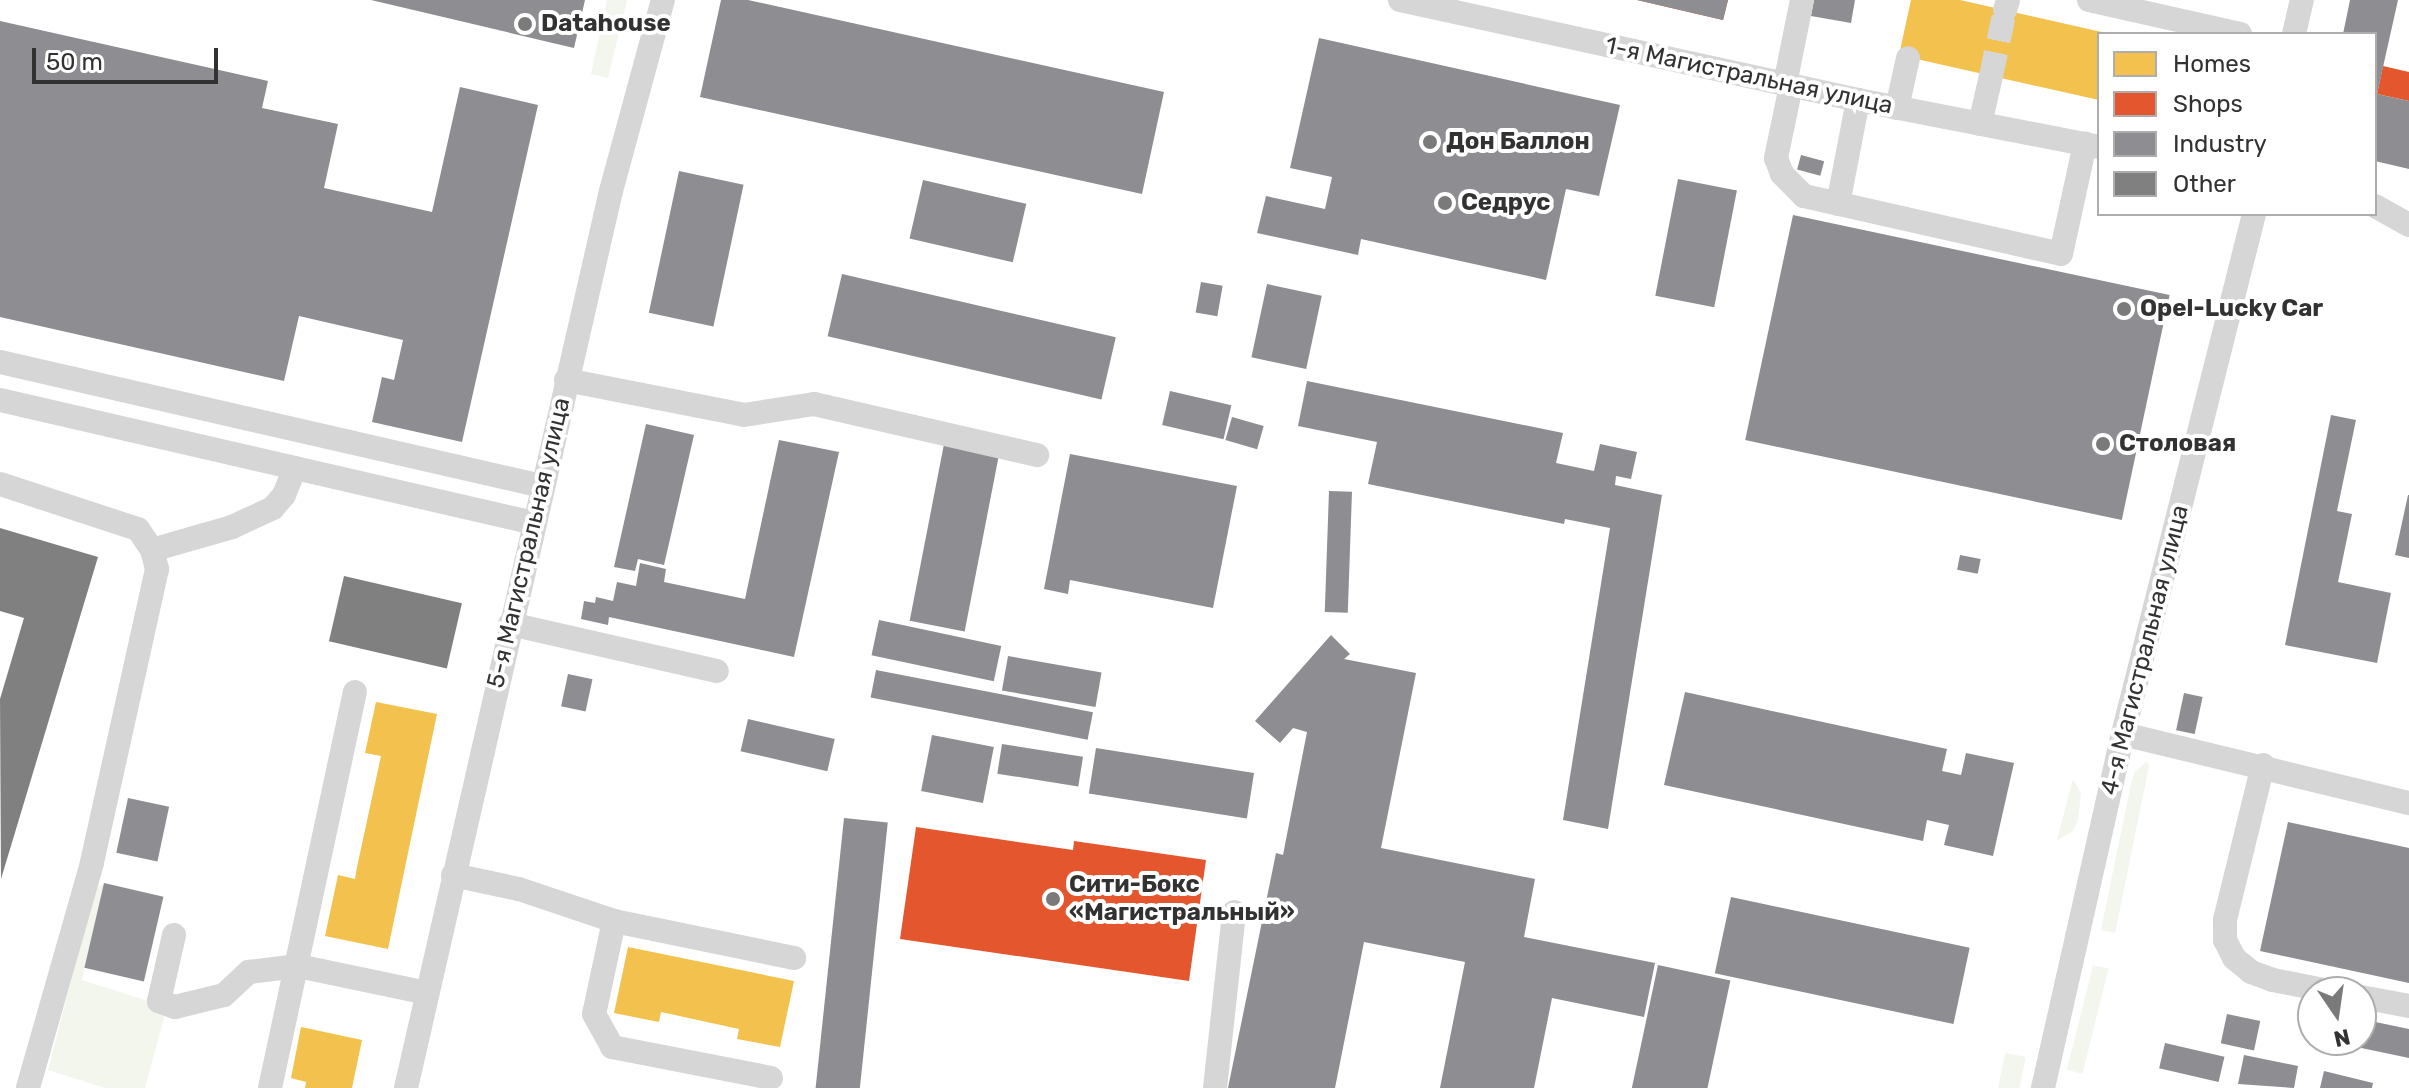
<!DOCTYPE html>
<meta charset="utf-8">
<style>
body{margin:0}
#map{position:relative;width:2409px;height:1088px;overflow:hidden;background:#fff;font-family:Rubik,sans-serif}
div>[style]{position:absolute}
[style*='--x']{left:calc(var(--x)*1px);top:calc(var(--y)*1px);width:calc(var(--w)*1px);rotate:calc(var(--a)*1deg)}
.green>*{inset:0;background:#f2f6ed;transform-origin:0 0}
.homes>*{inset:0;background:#f2c14e}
.shops>*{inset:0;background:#e4572e}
.industry>*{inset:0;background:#8d8d92;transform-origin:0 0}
.building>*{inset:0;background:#808080;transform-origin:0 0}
.minor-tunnel>*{height:24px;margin-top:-12px;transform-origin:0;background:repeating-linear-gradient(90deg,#d6d6d6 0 24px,transparent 0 36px)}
.minor>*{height:24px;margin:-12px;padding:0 12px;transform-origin:12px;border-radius:12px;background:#d6d6d6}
.dots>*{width:22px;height:22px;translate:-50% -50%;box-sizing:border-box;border:4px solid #fff;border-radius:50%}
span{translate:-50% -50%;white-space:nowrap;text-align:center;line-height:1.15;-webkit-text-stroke:8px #fff;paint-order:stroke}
.poi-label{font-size:24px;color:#323232;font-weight:700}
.left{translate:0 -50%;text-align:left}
.street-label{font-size:24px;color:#323232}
.legend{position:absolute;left:2097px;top:32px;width:280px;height:184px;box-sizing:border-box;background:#fff;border:2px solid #adadad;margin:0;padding:10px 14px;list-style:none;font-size:24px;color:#323232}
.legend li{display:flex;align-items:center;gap:16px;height:40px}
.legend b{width:40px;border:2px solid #adadad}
.north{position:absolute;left:2297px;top:976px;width:80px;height:80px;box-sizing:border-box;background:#fff;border:2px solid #adadad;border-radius:50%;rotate:167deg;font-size:22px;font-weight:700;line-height:32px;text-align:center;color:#323232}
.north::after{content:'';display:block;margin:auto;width:28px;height:36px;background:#7a7a7a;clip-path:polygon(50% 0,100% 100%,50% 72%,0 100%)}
.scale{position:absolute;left:32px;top:48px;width:186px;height:36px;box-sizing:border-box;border:4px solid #323232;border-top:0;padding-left:10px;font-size:24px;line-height:28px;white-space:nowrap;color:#323232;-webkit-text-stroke:6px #fff;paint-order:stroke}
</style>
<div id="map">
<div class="green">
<i style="clip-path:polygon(607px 0,627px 0,608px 78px,591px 74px)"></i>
<i style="clip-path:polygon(2147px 761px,2149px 766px,2115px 933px,2101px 930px,2131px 784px,2135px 772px)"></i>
<i style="clip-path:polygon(2073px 779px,2081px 793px,2078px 821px,2072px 832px,2057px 840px)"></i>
<i style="clip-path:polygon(104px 883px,82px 980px,167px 1007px,145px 1088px,105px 1088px,48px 1070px,95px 889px)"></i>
<i style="left:2093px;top:965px;width:16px;height:108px;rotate:14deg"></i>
<i style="left:2005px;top:1053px;width:21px;height:36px;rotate:11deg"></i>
</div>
<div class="homes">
<i style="clip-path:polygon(1911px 0,1960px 0,2106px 33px,2099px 34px,2099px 100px,1899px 55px)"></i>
<i style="clip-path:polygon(376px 702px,437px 714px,388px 949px,325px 936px,338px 875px,355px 879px,357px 867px,381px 756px,365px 753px)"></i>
<i style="clip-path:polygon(628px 947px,794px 981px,780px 1047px,737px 1039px,739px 1029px,661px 1012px,659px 1022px,614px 1013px)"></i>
<i style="clip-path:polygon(301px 1027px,362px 1040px,352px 1088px,305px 1088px,306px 1082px,291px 1078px)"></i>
</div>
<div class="shops">
<i style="clip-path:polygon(1637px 0,1728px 0,1723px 20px)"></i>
<i style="clip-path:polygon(2383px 66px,2409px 72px,2409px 101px,2377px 94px)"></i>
<i style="clip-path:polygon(916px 827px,1073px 850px,1074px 841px,1206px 860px,1189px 981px,900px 939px)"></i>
</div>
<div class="industry">
<i style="clip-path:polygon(371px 0,585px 0,574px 48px)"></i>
<i style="clip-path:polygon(721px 0,748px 0,1164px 92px,1142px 194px,700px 97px)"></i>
<i style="clip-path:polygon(1637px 0,1728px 0,1723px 20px)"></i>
<i style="clip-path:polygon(1814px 0,1855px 0,1851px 23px,1811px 16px)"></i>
<i style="clip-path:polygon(2350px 0,2398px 0,2377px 94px,2409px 101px,2409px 169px,2375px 161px,2375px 34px,2343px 34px)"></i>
<i style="clip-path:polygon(0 21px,268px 81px,262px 108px,338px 124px,324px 188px,432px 212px,460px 87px,538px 105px,462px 442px,372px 422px,382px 377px,394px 380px,403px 340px,299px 316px,284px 381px,0 317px)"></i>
<i style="clip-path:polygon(1319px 38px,1620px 105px,1599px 196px,1566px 189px,1546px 280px,1361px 239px,1358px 255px,1257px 233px,1266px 196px,1325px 209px,1332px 177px,1290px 168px)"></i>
<i style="left:1801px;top:155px;width:24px;height:15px;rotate:15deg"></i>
<i style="left:679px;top:171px;width:66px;height:145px;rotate:12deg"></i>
<i style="left:1678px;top:179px;width:60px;height:119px;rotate:11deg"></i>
<i style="left:923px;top:180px;width:106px;height:60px;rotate:13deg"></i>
<i style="left:1793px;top:215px;width:385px;height:230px;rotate:12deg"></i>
<i style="left:842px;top:274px;width:281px;height:64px;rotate:13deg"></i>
<i style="left:1201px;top:282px;width:22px;height:31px;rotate:10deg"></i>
<i style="left:1267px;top:284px;width:56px;height:75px;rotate:12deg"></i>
<i style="clip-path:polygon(1307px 381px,1563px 433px,1556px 463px,1594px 471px,1600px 444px,1637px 452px,1631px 479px,1616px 476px,1615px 485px,1662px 495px,1608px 829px,1563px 820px,1610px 528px,1565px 519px,1564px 524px,1368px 484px,1377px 442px,1298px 426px)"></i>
<i style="left:1170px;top:391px;width:63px;height:35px;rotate:13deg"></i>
<i style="clip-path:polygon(2331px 415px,2356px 420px,2337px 511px,2352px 514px,2338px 582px,2391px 593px,2377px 663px,2285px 645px)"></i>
<i style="left:1232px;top:417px;width:33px;height:24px;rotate:16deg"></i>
<i style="clip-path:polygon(646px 424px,694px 435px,664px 565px,638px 559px,635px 571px,614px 567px)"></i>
<i style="clip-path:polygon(779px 440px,839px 452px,794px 657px,609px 617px,608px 625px,581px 619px,584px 601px,595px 603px,596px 597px,613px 601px,617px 582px,636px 586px,640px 563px,666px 569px,664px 582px,745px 599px)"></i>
<i style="left:944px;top:444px;width:56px;height:180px;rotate:11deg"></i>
<i style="clip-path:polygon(1070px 454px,1237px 486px,1213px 608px,1070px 580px,1068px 594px,1044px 589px)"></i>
<i style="left:1329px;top:491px;width:23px;height:121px;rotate:2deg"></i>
<i style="clip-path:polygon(2408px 495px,2409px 495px,2409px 558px,2395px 555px)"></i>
<i style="left:1960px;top:555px;width:21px;height:15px;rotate:11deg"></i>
<i style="left:879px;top:620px;width:125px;height:36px;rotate:12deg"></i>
<i style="clip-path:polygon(1331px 635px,1350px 654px,1344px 659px,1416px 673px,1381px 848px,1535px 879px,1524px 937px,1655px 963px,1644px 1017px,1552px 998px,1534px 1088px,1440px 1088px,1465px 962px,1364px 942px,1335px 1088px,1228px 1088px,1276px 853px,1283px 855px,1307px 732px,1293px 728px,1280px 743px,1255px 721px)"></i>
<i style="left:1008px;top:656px;width:95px;height:35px;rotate:10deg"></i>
<i style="left:876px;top:670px;width:221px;height:28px;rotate:11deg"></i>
<i style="left:568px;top:674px;width:25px;height:33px;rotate:12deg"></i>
<i style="clip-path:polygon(1685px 692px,1947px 749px,1942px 771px,1961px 775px,1966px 753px,2014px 763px,1993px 856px,1944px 845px,1949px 825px,1927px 820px,1923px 841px,1664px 785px)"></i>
<i style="left:2184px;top:693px;width:19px;height:38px;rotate:12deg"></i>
<i style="left:748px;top:719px;width:89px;height:33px;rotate:13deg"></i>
<i style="left:932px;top:735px;width:63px;height:57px;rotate:11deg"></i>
<i style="left:1002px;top:744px;width:82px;height:30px;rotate:9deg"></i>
<i style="left:1096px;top:748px;width:160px;height:46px;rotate:9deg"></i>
<i style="left:128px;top:798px;width:42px;height:56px;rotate:12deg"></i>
<i style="left:844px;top:818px;width:44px;height:272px;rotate:6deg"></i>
<i style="clip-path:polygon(2288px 822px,2409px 848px,2409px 983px,2260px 951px)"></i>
<i style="left:104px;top:883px;width:61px;height:87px;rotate:13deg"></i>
<i style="left:1731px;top:897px;width:244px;height:78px;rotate:12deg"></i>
<i style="left:1658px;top:965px;width:74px;height:126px;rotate:12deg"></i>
<i style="left:2227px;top:1014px;width:34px;height:30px;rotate:12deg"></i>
<i style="clip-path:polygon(2361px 1019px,2409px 1029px,2409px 1058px,2328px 1041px,2361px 1040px)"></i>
<i style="left:2165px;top:1043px;width:61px;height:26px;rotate:13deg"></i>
<i style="clip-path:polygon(2244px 1055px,2298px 1066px,2294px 1088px,2238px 1084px)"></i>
<i style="clip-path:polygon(2324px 1071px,2373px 1083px,2372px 1088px,2320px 1088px)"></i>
</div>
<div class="building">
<i style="clip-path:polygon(0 528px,98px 557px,1px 879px,0 699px,24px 618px,0 611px)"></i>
<i style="left:344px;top:576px;width:121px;height:67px;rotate:13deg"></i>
</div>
<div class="minor-tunnel">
<i style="--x:1991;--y:76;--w:67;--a:-78"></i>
</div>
<div class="minor">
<i style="--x:1400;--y:0;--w:469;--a:12.3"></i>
<i style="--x:1858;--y:100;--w:246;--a:11"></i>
<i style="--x:2089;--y:0;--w:155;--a:12.7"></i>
<i style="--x:2005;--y:10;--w:10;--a:-73"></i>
<i style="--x:2294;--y:34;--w:35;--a:-77"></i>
<i style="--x:1785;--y:84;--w:86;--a:-78.6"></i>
<i style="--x:1791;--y:86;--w:74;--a:101.8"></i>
<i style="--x:1776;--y:158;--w:17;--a:69"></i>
<i style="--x:1782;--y:174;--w:31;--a:45"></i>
<i style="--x:1804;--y:196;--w:263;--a:12.7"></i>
<i style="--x:2061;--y:254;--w:113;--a:-77.7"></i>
<i style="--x:1897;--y:108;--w:51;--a:-77.6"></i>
<i style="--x:1980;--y:124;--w:49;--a:-77.1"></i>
<i style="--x:1838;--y:204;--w:106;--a:-79.1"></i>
<i style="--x:2375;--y:206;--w:39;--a:29"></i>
<i style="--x:0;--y:362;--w:556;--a:12.89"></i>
<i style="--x:566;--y:380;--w:181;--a:11.1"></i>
<i style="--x:744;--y:415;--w:71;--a:-8.9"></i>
<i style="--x:814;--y:404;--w:229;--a:12.9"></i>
<i style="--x:0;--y:400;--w:548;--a:12.97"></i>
<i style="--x:0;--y:484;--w:145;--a:18.1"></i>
<i style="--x:138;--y:529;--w:25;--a:56"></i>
<i style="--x:152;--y:550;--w:20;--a:75"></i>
<i style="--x:157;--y:569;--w:301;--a:102.5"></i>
<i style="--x:92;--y:863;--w:234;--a:105.9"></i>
<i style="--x:152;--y:550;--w:83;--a:-16"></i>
<i style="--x:232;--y:527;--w:45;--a:-24.9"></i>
<i style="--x:273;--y:508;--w:17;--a:-50"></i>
<i style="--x:284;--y:495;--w:29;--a:-68"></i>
<i style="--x:510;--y:624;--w:212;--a:12.8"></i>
<i style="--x:2123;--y:734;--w:294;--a:13.6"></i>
<i style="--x:2263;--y:765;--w:160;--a:103.8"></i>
<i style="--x:2225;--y:920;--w:20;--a:90"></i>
<i style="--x:2225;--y:940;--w:20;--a:63"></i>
<i style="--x:2234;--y:958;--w:22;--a:39"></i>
<i style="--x:2251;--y:972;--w:23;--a:20"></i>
<i style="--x:2273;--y:980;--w:62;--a:11.1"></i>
<i style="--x:453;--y:875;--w:67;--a:12"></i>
<i style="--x:519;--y:889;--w:100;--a:18.6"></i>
<i style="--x:614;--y:921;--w:184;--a:11.6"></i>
<i style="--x:614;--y:921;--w:95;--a:102.1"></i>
<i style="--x:594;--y:1014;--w:38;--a:61"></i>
<i style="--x:612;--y:1047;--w:162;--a:11"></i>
<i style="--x:174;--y:935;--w:68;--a:102.8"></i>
<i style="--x:159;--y:1001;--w:17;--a:21"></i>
<i style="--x:175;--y:1007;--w:50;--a:-13.8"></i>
<i style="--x:224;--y:995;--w:34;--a:-43"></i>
<i style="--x:249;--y:972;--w:49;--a:-7"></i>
<i style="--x:298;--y:966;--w:132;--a:11.8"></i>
<i style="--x:2361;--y:997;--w:49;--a:10.6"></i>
<i style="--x:270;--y:1088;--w:405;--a:-77.9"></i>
<i style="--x:406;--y:1088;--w:920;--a:-77.13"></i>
<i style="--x:611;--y:191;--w:198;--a:-74.8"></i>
<i style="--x:1215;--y:1088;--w:177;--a:-83.8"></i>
<i style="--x:2043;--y:1088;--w:363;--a:-77.3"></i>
<i style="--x:2123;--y:734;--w:536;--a:-75.86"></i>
</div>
<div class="dots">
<i style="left:525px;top:24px;background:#7a7a7a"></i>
<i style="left:1430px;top:142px;background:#7a7a7a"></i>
<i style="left:1445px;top:203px;background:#7a7a7a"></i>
<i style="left:2124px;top:309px;background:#7a7a7a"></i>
<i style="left:2103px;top:444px;background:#7a7a7a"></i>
<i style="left:1053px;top:899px;background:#7a7a7a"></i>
</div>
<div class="poi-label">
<span class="left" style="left:541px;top:24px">Datahouse</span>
<span class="left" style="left:1446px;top:142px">Дон Баллон</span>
<span class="left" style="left:1461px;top:203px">Седрус</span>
<span class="left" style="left:2140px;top:309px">Opel-Lucky Car</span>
<span class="left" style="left:2119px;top:444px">Столовая</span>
<span class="left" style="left:1069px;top:899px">Сити-Бокс<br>«Магистральный»</span>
</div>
<div class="street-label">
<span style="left:1749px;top:76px;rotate:12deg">1-я Магистральная улица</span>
<span style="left:529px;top:543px;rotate:-77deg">5-я Магистральная улица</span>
<span style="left:2145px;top:650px;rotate:-76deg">4-я Магистральная улица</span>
</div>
<ul class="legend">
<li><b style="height:22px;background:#f2c14e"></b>Homes</li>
<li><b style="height:22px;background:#e4572e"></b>Shops</li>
<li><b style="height:22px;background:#8d8d92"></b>Industry</li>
<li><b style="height:22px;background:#808080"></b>Other</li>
</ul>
<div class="north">N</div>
<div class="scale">50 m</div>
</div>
